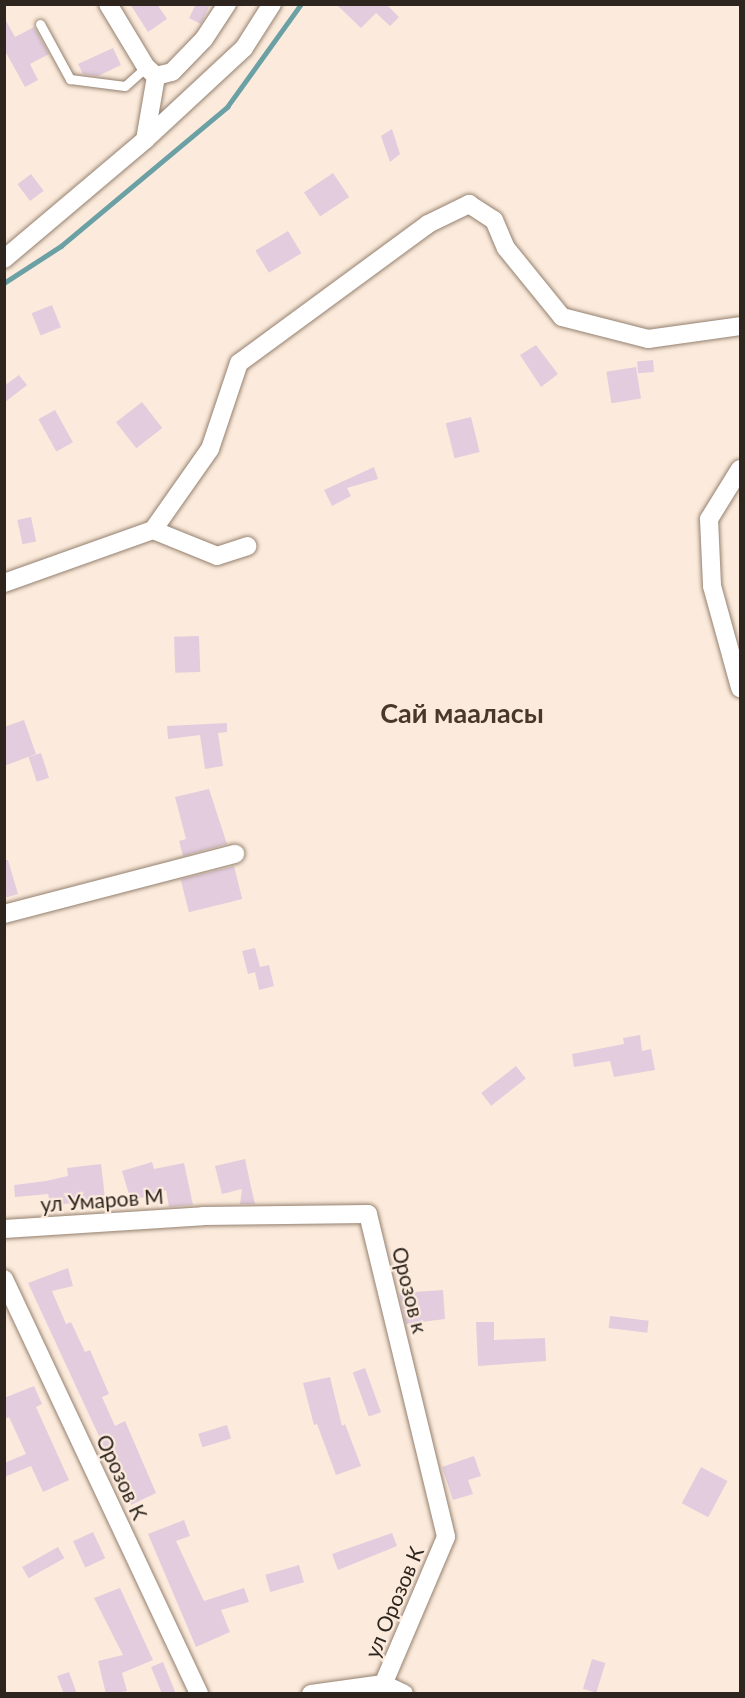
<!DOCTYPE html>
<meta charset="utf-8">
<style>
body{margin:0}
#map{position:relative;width:745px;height:1698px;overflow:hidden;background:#fcebdc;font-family:Lato,sans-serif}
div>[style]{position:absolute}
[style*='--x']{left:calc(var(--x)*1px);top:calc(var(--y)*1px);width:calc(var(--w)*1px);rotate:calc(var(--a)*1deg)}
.stream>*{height:4.5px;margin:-2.25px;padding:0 2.25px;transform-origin:2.25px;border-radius:2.25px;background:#6ba1a5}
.building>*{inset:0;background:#e2ccde;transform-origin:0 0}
.roads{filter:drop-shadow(0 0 2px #94806f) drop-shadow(0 0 2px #94806f)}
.service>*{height:9px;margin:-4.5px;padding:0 4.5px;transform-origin:4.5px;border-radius:4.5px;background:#fff}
.minor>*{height:18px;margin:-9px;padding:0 9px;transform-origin:9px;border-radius:9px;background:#fff}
span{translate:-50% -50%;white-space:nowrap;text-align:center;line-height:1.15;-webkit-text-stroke:4.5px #fcebdc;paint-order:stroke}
.street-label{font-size:21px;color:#2d251e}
.district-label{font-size:27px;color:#493829;font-weight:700}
.frame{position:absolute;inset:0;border:6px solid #2d251e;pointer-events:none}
</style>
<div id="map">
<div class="stream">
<i style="--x:4;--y:283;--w:68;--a:-33"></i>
<i style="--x:61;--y:246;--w:217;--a:-39.9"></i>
<i style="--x:227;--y:107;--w:127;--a:-54.3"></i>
</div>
<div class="building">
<i style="clip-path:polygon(130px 4px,157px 4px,167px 19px,148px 32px)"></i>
<i style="clip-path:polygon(196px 4px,210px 4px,201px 24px,189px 18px)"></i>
<i style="clip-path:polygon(336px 4px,386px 4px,399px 17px,390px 26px,376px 13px,361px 28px)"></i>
<i style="clip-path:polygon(4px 17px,15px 37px,34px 27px,49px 54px,30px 64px,38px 80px,25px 87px,4px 49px)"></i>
<i style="clip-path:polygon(113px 48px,121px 65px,98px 76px,83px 74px,78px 64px)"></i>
<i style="clip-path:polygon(392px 129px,400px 154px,390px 162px,381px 136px)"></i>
<i style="left:333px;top:173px;width:29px;height:35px;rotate:56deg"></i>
<i style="left:31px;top:174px;width:21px;height:17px;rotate:53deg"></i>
<i style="left:288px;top:231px;width:26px;height:38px;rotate:59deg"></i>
<i style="left:52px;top:305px;width:24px;height:22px;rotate:68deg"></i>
<i style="clip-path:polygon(536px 345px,558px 374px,541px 387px,520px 355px)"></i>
<i style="left:653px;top:360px;width:12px;height:16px;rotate:85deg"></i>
<i style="left:636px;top:367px;width:32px;height:30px;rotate:81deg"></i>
<i style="clip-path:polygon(19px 375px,27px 385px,4px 403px,4px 386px)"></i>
<i style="left:142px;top:402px;width:33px;height:33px;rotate:52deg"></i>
<i style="left:55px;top:410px;width:37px;height:19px;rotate:61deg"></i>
<i style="left:471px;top:417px;width:36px;height:26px;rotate:76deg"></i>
<i style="clip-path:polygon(374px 467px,378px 479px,347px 488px,351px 496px,332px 506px,324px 490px)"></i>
<i style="left:31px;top:517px;width:25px;height:14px;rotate:78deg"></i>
<i style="left:199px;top:636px;width:36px;height:25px;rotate:88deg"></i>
<i style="clip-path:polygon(24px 720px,36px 754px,4px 766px,4px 727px)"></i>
<i style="clip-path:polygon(227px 723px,227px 732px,218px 733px,223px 766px,205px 769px,200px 735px,168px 739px,167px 726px)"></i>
<i style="left:41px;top:753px;width:26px;height:13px;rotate:72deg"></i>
<i style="clip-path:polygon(209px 789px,227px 844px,183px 856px,179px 841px,186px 839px,175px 797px)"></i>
<i style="clip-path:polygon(4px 860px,8px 860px,18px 894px,4px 898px)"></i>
<i style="left:234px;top:866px;width:34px;height:55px;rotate:76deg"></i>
<i style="clip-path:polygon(255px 948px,260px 967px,269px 965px,274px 986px,259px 990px,255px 972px,248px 974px,242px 951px)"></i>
<i style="clip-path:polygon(640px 1035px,642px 1051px,651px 1049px,655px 1070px,614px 1077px,610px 1061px,574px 1067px,572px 1054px,624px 1044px,623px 1038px)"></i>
<i style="left:516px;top:1066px;width:16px;height:44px;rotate:52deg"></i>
<i style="clip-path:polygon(245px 1159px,251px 1187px,255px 1204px,240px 1204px,242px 1189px,222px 1194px,215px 1166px)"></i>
<i style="clip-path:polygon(152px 1162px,154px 1169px,184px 1163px,193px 1205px,169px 1207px,166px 1190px,131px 1201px,122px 1171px)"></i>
<i style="clip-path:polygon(101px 1164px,105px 1198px,51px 1206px,48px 1194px,15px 1197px,14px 1185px,46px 1181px,68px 1176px,67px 1168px)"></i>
<i style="clip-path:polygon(68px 1268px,73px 1286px,52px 1291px,66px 1324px,71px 1322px,85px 1352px,90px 1350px,109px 1394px,102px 1397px,115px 1426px,125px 1421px,156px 1493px,131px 1505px,28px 1283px)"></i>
<i style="clip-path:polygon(443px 1290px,445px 1319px,406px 1324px,399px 1293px)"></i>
<i style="left:610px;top:1316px;width:39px;height:12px;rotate:7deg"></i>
<i style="clip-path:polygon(476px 1322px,494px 1322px,494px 1340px,545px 1338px,546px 1361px,478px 1366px)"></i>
<i style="left:365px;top:1368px;width:47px;height:13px;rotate:70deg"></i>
<i style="clip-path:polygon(330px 1377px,342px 1426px,345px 1424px,361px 1466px,336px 1475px,317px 1424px,314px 1425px,303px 1383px)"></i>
<i style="clip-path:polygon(34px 1386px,42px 1404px,36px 1407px,69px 1480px,43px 1492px,31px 1466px,4px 1477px,4px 1463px,26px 1454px,9px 1417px,4px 1419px,4px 1398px)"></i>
<i style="left:227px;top:1425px;width:14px;height:30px;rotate:73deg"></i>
<i style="clip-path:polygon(474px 1456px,481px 1476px,468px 1480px,473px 1494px,453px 1500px,442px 1467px)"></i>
<i style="left:701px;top:1467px;width:30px;height:41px;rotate:28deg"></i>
<i style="clip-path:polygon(184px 1520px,190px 1536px,176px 1541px,204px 1601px,244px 1588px,249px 1602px,221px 1610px,230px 1632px,196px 1647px,148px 1534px)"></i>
<i style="left:93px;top:1532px;width:29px;height:22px;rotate:65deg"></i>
<i style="clip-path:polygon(392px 1533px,397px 1546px,338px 1570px,332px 1554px)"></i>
<i style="left:58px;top:1547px;width:13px;height:41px;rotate:61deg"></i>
<i style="left:299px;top:1565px;width:18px;height:35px;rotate:74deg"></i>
<i style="clip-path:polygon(120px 1588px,153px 1660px,122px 1673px,127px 1691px,106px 1694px,98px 1661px,123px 1655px,94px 1598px)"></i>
<i style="left:592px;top:1659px;width:14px;height:31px;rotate:17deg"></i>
<i style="clip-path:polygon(163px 1662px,176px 1694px,162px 1694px,151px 1667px)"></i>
<i style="clip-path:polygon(69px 1672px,77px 1694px,64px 1694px,57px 1676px)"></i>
</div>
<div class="roads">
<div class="service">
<i style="--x:40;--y:24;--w:63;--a:61.4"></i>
<i style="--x:70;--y:79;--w:55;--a:7.3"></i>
<i style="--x:125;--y:86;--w:28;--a:-42"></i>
</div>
<div class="minor">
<i style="--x:108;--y:4;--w:74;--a:58.9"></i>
<i style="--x:146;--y:67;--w:13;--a:42"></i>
<i style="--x:156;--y:76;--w:16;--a:-14"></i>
<i style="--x:172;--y:72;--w:46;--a:-45.9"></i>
<i style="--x:204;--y:39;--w:42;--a:-56.7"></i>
<i style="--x:145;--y:140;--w:65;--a:-80.2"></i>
<i style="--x:4;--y:259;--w:185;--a:-40.2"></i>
<i style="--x:145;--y:140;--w:135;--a:-42.9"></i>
<i style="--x:244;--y:48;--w:52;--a:-57.5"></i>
<i style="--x:740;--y:469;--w:59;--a:121.8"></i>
<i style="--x:709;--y:519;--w:67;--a:87.4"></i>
<i style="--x:712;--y:586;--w:106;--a:74.6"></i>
<i style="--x:153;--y:530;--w:99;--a:-54.9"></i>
<i style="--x:210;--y:449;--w:91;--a:-71.4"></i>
<i style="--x:239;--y:363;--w:235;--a:-36.3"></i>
<i style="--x:428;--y:224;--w:46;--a:-26"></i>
<i style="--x:469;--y:204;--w:30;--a:33"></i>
<i style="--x:494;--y:220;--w:30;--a:67"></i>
<i style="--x:506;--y:248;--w:89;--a:50.9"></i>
<i style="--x:562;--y:317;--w:89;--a:14.3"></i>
<i style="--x:648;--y:339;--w:93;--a:-8"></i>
<i style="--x:4;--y:583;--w:158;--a:-19.6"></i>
<i style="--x:153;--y:530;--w:69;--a:22.1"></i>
<i style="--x:217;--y:556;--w:32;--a:-18"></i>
<i style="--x:4;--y:914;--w:239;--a:-14.6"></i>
<i style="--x:4;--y:1229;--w:199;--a:-3.7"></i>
<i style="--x:203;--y:1216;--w:165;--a:-0.7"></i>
<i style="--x:368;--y:1214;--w:332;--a:76.4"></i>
<i style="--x:446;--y:1537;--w:171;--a:113.1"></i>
<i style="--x:4;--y:1279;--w:459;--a:64.8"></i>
<i style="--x:311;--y:1694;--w:73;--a:-7.9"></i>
<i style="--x:383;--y:1684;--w:23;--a:25"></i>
</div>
</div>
<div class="street-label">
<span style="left:102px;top:1200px;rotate:-4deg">ул Умаров М</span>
<span style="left:410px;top:1290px;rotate:76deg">Орозов к</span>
<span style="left:122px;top:1477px;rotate:65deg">Орозов К</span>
<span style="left:394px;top:1602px;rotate:-67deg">ул Орозов К</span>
</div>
<div class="district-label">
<span style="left:462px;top:713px">Сай мааласы</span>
</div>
<div class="frame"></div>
</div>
